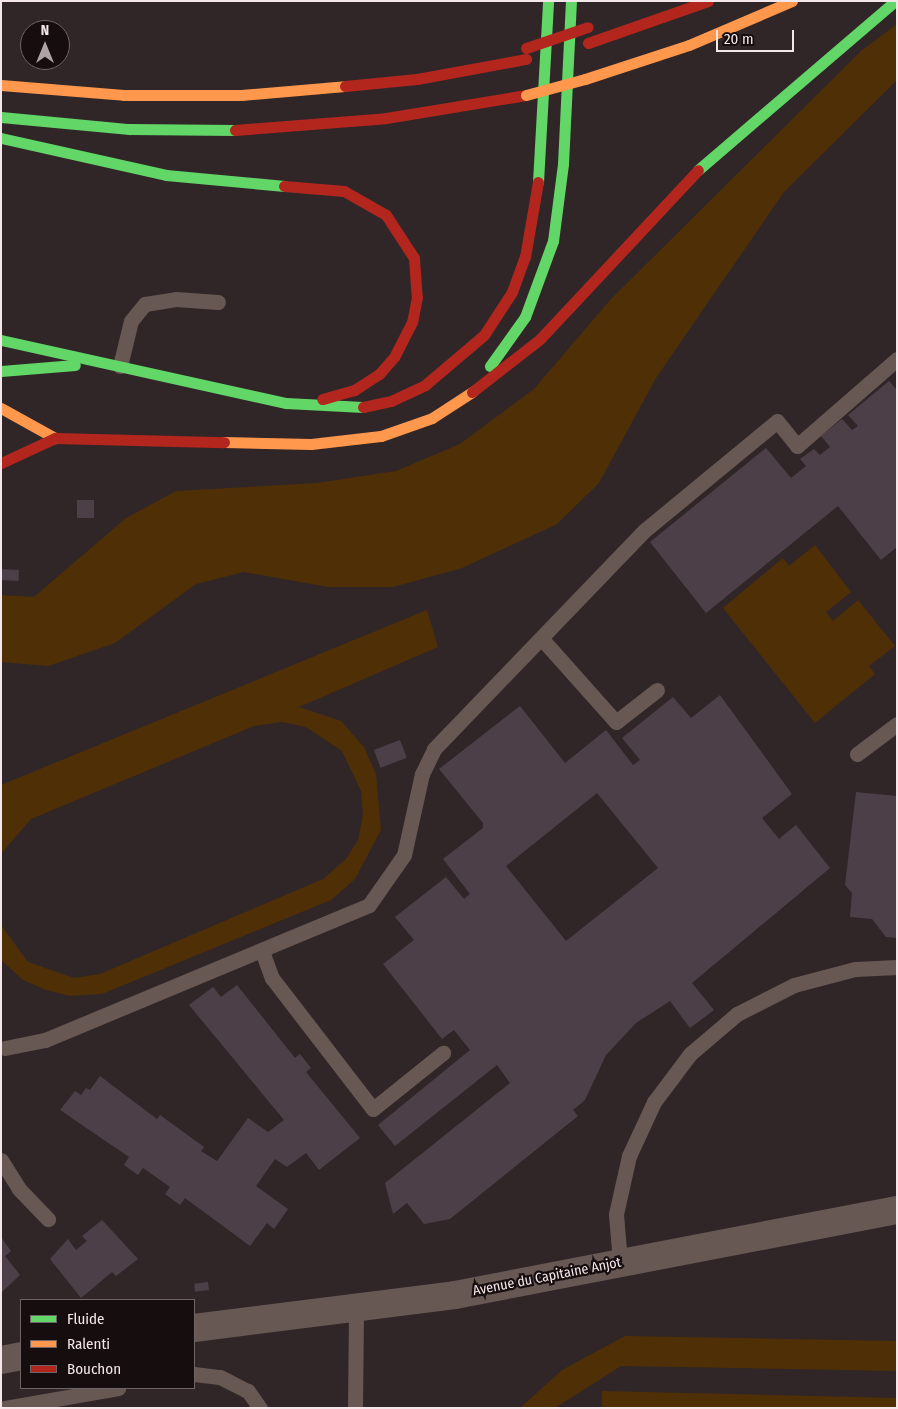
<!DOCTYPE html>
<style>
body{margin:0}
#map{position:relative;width:898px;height:1409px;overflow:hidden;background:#302628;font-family:"Fira Sans Condensed",sans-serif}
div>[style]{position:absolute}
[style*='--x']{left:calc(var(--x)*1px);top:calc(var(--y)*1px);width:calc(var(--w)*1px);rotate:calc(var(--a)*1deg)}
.green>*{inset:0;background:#4f2f05}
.building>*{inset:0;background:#4d3f48;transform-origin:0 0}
.lane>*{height:15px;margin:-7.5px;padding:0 7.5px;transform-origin:7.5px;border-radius:7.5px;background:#685854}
.street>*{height:28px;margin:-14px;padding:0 14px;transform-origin:14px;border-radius:14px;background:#685854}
.fast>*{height:11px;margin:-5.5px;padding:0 5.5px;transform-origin:5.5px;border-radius:5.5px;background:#63d668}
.slow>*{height:11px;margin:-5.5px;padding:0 5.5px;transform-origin:5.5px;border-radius:5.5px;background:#ff974d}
.jam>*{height:11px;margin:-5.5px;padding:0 5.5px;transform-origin:5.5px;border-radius:5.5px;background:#b3261e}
.slow-bridge>*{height:11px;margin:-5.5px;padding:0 5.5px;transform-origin:5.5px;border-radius:5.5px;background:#ff974d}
.jam-bridge>*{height:11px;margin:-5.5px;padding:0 5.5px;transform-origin:5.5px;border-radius:5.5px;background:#b3261e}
span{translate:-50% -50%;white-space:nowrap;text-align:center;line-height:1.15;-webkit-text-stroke:4.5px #160d0f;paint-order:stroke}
.street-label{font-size:14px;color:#f5e6e9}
.frame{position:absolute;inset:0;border:2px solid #f5e6e9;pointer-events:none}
.legend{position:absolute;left:20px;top:1299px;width:175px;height:90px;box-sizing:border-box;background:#160d0f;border:1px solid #6f6466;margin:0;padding:6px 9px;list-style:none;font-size:15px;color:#f5e6e9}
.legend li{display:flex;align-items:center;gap:10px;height:25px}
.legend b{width:25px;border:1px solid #6f6466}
.north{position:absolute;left:20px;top:20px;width:50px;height:50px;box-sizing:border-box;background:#160d0f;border:1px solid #6f6466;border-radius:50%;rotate:0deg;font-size:14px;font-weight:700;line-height:20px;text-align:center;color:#f5e6e9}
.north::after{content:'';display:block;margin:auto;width:18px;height:22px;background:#b0a3a5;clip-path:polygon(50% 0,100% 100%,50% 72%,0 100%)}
.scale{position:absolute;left:716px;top:30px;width:78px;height:22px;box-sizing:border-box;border:2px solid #f5e6e9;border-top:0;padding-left:6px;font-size:15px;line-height:18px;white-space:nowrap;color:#f5e6e9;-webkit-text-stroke:4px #160d0f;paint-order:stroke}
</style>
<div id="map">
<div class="green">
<i style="clip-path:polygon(897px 24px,897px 80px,784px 192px,656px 378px,599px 483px,557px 524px,462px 568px,393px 587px,328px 587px,244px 572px,196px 584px,115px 643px,48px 666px,1px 662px,1px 595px,34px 597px,126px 518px,176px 491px,317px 483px,396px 471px,460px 444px,534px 389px,610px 300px,861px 51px)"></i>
<i style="clip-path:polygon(815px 545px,851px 592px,826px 612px,833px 621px,858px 600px,895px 646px,869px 666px,875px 674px,815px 723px,723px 608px,783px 558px,789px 566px)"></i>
<i style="clip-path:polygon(427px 610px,438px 647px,299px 707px,341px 721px,364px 747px,376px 774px,381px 830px,355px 879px,331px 900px,102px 994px,70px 996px,46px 990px,23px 980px,1px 960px,1px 925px,28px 962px,74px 978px,100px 974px,323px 879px,346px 859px,358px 840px,363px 814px,361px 791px,342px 751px,306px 727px,282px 722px,254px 726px,31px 819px,1px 854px,1px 785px)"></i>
<i style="clip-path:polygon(625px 1336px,897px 1341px,897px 1371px,621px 1366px,555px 1408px,520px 1408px,562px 1370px)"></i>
<i style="clip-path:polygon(602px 1391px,897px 1398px,897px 1408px,602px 1408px)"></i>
</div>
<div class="building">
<i style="clip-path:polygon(889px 381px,897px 390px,897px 547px,881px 560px,838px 506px,706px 613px,650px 542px,766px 448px,791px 478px,806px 466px,800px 459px,814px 449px,820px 455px,830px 447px,821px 436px,842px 419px,852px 430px,858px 426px,848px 415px)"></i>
<i style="left:77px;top:500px;width:17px;height:18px"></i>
<i style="left:1px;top:569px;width:18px;height:11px;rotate:3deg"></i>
<i style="clip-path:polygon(evenodd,720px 695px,792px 794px,762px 818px,779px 839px,796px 825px,830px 868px,692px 983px,714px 1010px,690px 1028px,670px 1001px,636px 1023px,606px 1055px,585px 1100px,573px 1110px,578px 1116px,450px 1219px,424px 1224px,407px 1203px,393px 1214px,385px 1183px,510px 1083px,497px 1065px,395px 1146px,378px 1125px,470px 1050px,454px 1030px,442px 1039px,383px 964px,414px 940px,395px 917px,446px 877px,464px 899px,470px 894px,443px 859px,483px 828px,483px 823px,439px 769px,520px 706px,565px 763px,606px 730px,633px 765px,640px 760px,622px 738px,673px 697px,691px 718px,720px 695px,597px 793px,658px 868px,566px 941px,506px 866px,597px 793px)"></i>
<i style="left:400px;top:740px;width:19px;height:28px;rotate:69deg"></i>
<i style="clip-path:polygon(856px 792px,897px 796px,897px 938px,886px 937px,872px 919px,850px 917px,852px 893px,845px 885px)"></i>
<i style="clip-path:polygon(237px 985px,295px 1058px,300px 1054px,311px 1068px,306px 1072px,360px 1138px,319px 1170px,306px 1153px,287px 1167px,275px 1159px,256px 1186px,288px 1209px,274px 1229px,267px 1223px,250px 1246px,185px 1198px,180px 1205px,165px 1194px,170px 1187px,143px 1168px,138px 1175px,124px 1165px,129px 1157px,60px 1110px,75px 1091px,81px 1095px,86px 1088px,90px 1090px,100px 1076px,157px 1119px,160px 1115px,204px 1147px,201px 1151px,217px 1161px,248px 1118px,268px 1132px,284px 1120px,189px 1005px,213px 987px,221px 997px)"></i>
<i style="clip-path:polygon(102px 1220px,138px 1259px,116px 1276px,112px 1272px,81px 1298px,50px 1259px,68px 1239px,76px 1250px,87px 1241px,82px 1236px)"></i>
<i style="clip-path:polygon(1px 1237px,11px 1251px,5px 1256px,20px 1275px,1px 1293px)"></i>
<i style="left:208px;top:1282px;width:8px;height:14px;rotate:83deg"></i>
</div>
<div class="lane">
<i style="--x:120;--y:366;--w:46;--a:-76.3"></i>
<i style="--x:131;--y:321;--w:22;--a:-51"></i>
<i style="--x:145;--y:304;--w:31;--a:-9"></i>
<i style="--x:176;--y:299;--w:42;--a:4.1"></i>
<i style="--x:542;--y:639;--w:111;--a:48.3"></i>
<i style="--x:616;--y:722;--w:52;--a:-38"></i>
<i style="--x:857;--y:754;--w:50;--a:-36.9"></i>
<i style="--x:262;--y:951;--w:29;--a:70"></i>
<i style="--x:272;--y:978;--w:165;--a:52.4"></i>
<i style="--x:373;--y:1109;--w:90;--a:-38.7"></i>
<i style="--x:5;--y:1048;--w:41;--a:-11.3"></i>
<i style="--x:45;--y:1040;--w:351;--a:-22.6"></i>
<i style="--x:369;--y:905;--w:61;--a:-55"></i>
<i style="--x:404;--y:855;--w:83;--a:-77.5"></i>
<i style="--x:422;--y:774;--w:28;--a:-64"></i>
<i style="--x:434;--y:749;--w:304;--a:-46.1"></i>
<i style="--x:645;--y:530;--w:171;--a:-39.5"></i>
<i style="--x:777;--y:421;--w:32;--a:51"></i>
<i style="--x:797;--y:446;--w:133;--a:-41"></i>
<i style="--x:1;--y:1160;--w:34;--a:58"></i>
<i style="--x:19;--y:1189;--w:42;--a:46"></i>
<i style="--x:620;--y:1262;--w:48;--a:-94.8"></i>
<i style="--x:616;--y:1214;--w:59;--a:-77.4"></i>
<i style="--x:629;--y:1156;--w:60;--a:-65.2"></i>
<i style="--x:654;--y:1102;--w:60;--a:-53.1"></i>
<i style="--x:690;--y:1054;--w:62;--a:-40.4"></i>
<i style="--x:737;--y:1014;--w:64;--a:-27"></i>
<i style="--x:794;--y:985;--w:63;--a:-14.7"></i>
<i style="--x:855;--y:969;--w:42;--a:-2.7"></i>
<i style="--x:194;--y:1374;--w:26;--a:7"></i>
<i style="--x:220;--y:1377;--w:31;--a:27"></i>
<i style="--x:248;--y:1391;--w:21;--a:55"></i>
<i style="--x:5;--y:1408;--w:115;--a:-10"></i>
<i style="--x:355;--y:1408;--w:102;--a:-89.4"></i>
</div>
<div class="street">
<i style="--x:194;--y:1328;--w:263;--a:-7.2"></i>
<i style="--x:455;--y:1295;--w:450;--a:-10.9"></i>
<i style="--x:1;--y:1360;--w:20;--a:-11"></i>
</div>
<div class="fast">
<i style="--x:1;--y:117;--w:129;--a:5.4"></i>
<i style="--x:129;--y:129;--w:106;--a:0.5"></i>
<i style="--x:1;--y:138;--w:169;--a:12.6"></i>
<i style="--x:166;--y:175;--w:119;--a:5.3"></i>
<i style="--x:698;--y:170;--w:260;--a:-40.6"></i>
<i style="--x:538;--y:182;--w:181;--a:-86.8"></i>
<i style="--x:1;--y:340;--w:292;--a:12.5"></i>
<i style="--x:286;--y:403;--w:77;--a:3"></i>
<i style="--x:490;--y:366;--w:60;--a:-54.5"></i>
<i style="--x:525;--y:317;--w:81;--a:-69.8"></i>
<i style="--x:553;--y:241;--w:78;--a:-82.6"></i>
<i style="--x:563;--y:164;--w:163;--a:-87.2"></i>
<i style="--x:1;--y:371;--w:74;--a:-4.6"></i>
</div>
<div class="slow">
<i style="--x:585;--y:79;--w:109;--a:-18.1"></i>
<i style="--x:689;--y:45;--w:112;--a:-23.1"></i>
<i style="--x:1;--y:85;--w:123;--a:4.6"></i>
<i style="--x:124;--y:95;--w:117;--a:0"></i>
<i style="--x:241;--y:95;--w:104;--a:-4.9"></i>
<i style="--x:1;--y:408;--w:62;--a:29.1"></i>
<i style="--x:224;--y:442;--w:87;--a:1.3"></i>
<i style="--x:311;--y:444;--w:70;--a:-6.5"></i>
<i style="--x:381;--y:436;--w:54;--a:-19.4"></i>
<i style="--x:432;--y:418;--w:48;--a:-33"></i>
</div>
<div class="jam">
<i style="--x:588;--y:43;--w:127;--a:-19.3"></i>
<i style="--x:345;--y:86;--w:72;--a:-5.6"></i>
<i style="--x:417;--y:79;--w:111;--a:-10.4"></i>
<i style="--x:235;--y:130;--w:151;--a:-4.5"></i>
<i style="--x:386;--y:118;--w:142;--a:-9.3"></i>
<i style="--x:284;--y:186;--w:60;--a:4.8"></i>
<i style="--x:344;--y:191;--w:48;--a:29.7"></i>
<i style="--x:386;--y:215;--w:51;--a:56.9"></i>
<i style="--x:414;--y:258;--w:39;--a:86"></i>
<i style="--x:417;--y:297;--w:25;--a:101"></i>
<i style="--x:412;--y:322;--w:39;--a:117"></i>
<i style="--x:394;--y:357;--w:23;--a:131"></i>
<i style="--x:379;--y:374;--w:30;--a:147"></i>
<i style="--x:354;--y:390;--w:33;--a:164"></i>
<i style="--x:472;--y:392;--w:86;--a:-37.9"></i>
<i style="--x:540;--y:339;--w:231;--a:-46.9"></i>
<i style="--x:363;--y:407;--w:29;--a:-12"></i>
<i style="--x:391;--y:401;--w:38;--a:-25"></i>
<i style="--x:425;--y:385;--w:77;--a:-40.3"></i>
<i style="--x:484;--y:335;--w:51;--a:-56.9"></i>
<i style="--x:512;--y:292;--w:37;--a:-70"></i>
<i style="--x:525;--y:257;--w:76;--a:-80.2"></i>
<i style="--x:1;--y:463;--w:60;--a:-24.8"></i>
<i style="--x:55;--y:438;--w:169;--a:1.4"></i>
</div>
<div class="slow-bridge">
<i style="--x:526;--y:95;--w:61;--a:-15.2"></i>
</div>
<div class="jam-bridge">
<i style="--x:526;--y:48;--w:65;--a:-18.7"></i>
</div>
<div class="street-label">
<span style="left:547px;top:1277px;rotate:-11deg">Avenue du Capitaine Anjot</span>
</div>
<div class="frame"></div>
<ul class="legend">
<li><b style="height:6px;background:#63d668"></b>Fluide</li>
<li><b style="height:6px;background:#ff974d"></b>Ralenti</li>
<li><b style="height:6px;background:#b3261e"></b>Bouchon</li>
</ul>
<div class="north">N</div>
<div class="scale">20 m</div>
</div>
